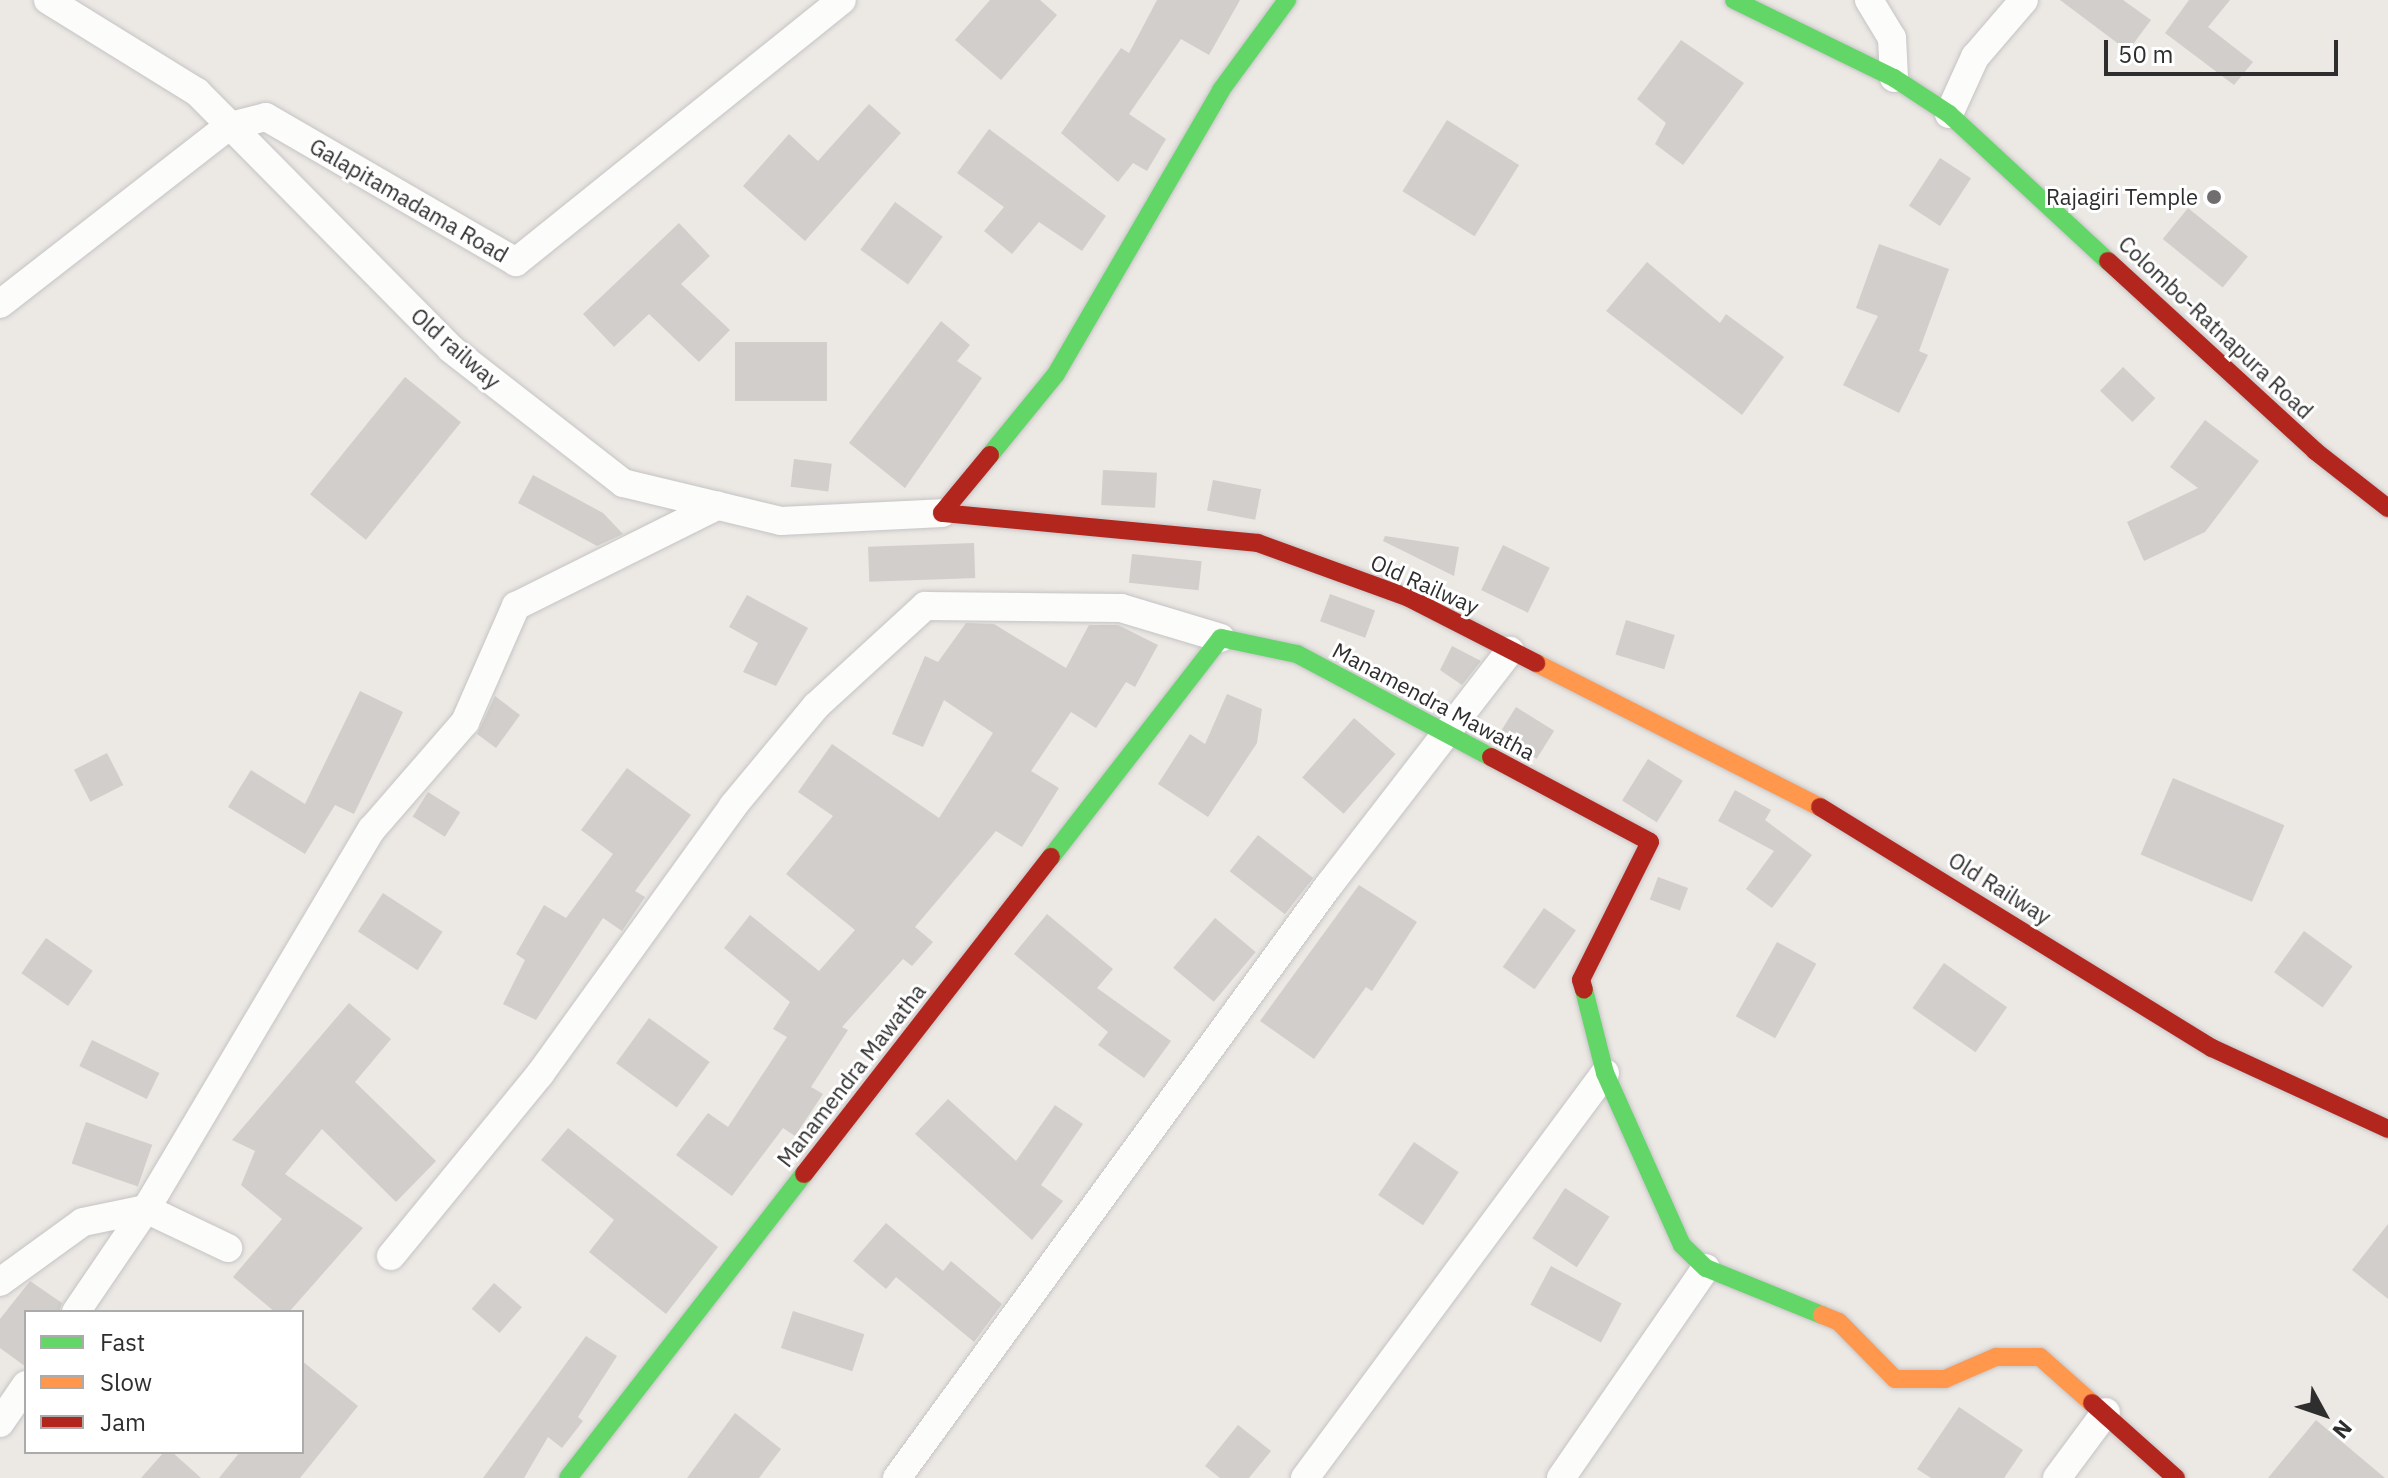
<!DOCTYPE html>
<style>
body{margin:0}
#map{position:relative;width:2388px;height:1478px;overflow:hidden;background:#ece8e4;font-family:"IBM Plex Sans",sans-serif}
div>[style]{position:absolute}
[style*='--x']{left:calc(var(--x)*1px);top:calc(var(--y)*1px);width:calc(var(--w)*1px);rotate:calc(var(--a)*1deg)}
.building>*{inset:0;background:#d1cecb;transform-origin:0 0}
.roads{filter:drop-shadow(0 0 2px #c5c4c5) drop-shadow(0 0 2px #c5c4c5)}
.street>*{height:28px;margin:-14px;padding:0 14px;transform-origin:14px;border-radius:14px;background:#fcfcfb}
.fast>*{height:18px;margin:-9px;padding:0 9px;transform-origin:9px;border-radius:9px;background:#63d668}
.slow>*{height:18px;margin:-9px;padding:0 9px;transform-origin:9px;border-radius:9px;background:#ff974d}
.jam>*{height:18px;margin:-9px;padding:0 9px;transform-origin:9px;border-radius:9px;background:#b3261e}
.dots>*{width:22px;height:22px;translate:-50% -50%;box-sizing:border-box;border:4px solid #fff;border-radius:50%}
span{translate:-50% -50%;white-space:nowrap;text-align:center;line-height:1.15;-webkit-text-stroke:6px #fff;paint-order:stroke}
.poi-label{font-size:22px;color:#2e2e2e}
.right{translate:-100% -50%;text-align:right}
.street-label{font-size:22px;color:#2e2e2e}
.legend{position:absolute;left:24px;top:1310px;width:280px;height:144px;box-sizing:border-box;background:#fff;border:2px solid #ababab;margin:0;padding:10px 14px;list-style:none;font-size:24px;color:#2e2e2e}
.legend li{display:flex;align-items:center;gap:16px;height:40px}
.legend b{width:40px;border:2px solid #ababab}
.north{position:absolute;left:2284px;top:1374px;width:80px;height:80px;-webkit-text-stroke:6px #fff;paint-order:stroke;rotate:130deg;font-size:22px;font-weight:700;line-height:32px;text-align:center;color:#2e2e2e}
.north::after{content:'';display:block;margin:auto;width:28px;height:36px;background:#2e2e2e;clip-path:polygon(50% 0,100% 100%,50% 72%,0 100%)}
.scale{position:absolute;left:2104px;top:40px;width:234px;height:36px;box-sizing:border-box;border:4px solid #2e2e2e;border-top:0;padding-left:10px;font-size:24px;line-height:28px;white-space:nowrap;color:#2e2e2e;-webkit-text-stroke:6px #fff;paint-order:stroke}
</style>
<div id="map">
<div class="building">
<i style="clip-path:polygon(990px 0,1040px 0,1057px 15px,1001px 80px,955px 40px)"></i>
<i style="clip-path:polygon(1157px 0,1240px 0,1209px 55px,1181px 39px,1129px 114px,1166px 139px,1147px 171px,1133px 163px,1118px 182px,1061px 133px,1121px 48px,1129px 53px)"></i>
<i style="clip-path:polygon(2060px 0,2123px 0,2151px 20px,2128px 51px)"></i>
<i style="clip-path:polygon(2189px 0,2230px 0,2208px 27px,2253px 62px,2234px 85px,2165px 33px)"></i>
<i style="clip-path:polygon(1681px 40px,1744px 83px,1683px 165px,1655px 144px,1666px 123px,1637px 99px)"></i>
<i style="clip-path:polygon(869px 104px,901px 133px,805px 241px,743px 186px,789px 134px,818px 161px)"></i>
<i style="left:1447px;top:120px;width:85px;height:84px;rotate:32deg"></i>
<i style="clip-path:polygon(989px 129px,1106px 216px,1082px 251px,1039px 222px,1012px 254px,984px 231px,1004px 207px,957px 173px)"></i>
<i style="left:1940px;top:158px;width:37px;height:57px;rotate:33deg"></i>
<i style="left:895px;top:202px;width:59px;height:59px;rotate:36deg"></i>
<i style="left:2188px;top:208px;width:77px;height:40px;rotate:39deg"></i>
<i style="clip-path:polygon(679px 223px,710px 256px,681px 284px,730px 330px,699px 362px,649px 314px,614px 347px,583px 314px)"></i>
<i style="clip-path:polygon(1879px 244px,1949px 269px,1919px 351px,1928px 355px,1899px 413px,1843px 385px,1878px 316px,1856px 308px)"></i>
<i style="clip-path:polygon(1647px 262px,1720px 323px,1726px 314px,1784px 357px,1742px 415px,1606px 311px)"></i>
<i style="clip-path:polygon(941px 321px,970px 345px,957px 361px,982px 378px,905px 488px,849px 443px)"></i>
<i style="left:735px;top:342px;width:92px;height:59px"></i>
<i style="left:2123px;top:367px;width:45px;height:33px;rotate:44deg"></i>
<i style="left:405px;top:377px;width:72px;height:151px;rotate:39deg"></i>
<i style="clip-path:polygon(2205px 420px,2259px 461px,2205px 532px,2144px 561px,2127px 522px,2198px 488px,2170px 467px)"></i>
<i style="left:794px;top:459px;width:38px;height:28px;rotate:7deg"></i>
<i style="left:1103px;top:470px;width:54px;height:35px;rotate:3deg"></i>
<i style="clip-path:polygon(533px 475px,603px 513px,623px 534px,597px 546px,518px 503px)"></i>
<i style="left:1213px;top:480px;width:49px;height:31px;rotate:11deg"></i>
<i style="clip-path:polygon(1385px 536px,1459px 547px,1454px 576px,1383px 541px)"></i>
<i style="left:974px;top:543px;width:35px;height:106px;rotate:88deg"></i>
<i style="left:1503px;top:545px;width:52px;height:50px;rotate:26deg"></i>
<i style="left:1132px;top:554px;width:70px;height:29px;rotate:6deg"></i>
<i style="left:1330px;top:594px;width:48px;height:29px;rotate:20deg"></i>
<i style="clip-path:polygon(747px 595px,808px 628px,776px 686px,743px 672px,758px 643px,729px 627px)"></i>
<i style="left:1626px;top:620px;width:51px;height:36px;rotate:17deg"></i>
<i style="clip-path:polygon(966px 623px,994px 624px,1066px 668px,1089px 625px,1118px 625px,1158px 645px,1135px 687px,1126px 682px,1096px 728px,1071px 712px,1031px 771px,1059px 788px,1022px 847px,996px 831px,915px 927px,933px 942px,912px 966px,903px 959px,842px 1027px,848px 1030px,811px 1087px,823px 1094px,795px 1136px,783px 1128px,732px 1196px,676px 1155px,708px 1113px,728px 1127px,787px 1037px,773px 1029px,790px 1002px,724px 948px,750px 915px,819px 971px,855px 930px,786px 874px,833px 816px,798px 792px,832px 744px,939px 818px,993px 733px,944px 700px,923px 747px,892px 734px,925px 656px,938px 662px)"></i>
<i style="clip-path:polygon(1452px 646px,1481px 661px,1462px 685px,1440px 670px)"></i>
<i style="clip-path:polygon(360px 691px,403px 712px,354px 814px,335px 805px,305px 854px,228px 807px,251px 770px,305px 804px)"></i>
<i style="clip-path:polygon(1227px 694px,1262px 709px,1257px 743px,1208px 817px,1158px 784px,1190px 734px,1205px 744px)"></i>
<i style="clip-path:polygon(495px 696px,520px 715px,496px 748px,477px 734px)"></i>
<i style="left:1516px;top:707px;width:45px;height:33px;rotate:32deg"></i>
<i style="left:1354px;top:718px;width:55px;height:79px;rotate:41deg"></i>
<i style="left:107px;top:753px;width:36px;height:37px;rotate:63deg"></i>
<i style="left:1648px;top:759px;width:41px;height:49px;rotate:32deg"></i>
<i style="clip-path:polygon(627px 768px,691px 815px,635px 891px,645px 897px,622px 931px,603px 918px,536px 1020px,503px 1004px,525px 960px,516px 954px,544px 905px,566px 918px,613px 854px,581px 830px)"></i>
<i style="left:2173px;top:778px;width:121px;height:83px;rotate:23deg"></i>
<i style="clip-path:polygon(1735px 790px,1771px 810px,1765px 820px,1812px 855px,1772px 908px,1746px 889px,1774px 851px,1718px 821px)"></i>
<i style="left:428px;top:792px;width:38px;height:29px;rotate:32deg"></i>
<i style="left:1258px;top:835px;width:70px;height:46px;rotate:38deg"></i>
<i style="left:1658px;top:877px;width:32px;height:24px;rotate:20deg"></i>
<i style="clip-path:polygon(1359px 885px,1417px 922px,1372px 991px,1366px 987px,1314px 1059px,1260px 1021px)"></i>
<i style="left:383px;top:893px;width:71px;height:46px;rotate:33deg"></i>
<i style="left:1544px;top:908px;width:39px;height:72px;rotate:35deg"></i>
<i style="clip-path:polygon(1047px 914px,1113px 969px,1097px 988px,1171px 1041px,1144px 1078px,1098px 1045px,1108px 1032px,1014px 954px)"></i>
<i style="left:1215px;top:918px;width:53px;height:65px;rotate:40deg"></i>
<i style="left:2304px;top:931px;width:60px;height:51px;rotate:36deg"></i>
<i style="left:46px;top:938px;width:57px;height:43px;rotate:35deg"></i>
<i style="left:1777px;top:942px;width:45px;height:85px;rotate:29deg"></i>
<i style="left:1944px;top:963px;width:77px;height:55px;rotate:35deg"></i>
<i style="clip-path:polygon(349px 1003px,391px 1039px,355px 1082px,436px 1161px,396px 1202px,322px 1129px,285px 1174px,363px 1228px,289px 1312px,275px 1312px,233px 1277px,282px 1219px,241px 1185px,255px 1151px,232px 1140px)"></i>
<i style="left:649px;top:1018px;width:75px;height:56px;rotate:36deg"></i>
<i style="left:92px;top:1040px;width:75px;height:29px;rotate:26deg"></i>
<i style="clip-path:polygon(948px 1099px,1016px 1161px,1055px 1105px,1083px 1124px,1041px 1185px,1063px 1201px,1032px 1240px,915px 1134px)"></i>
<i style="left:86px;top:1122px;width:70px;height:44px;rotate:19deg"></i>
<i style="clip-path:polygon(568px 1128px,718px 1247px,666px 1314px,589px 1252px,614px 1220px,541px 1160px)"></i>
<i style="left:1414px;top:1142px;width:54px;height:64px;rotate:34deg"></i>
<i style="left:1565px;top:1188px;width:53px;height:60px;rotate:33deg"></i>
<i style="clip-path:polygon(886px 1223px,943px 1271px,951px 1261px,1002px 1304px,974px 1342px,896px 1277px,886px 1289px,853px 1261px)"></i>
<i style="clip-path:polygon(2388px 1224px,2388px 1299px,2352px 1270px)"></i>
<i style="left:1551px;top:1266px;width:80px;height:44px;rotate:28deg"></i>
<i style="clip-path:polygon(30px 1281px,62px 1303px,59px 1312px,26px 1312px,26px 1367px,0 1348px,0 1319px)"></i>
<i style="left:494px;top:1283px;width:37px;height:34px;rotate:41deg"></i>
<i style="left:793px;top:1311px;width:75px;height:39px;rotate:18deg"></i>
<i style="clip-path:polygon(586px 1336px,617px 1356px,578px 1417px,583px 1421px,562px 1448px,548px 1437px,524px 1478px,483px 1478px)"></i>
<i style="clip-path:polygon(302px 1361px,358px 1406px,300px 1478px,219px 1478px,240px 1452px,302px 1452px)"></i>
<i style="clip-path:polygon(1959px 1407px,2023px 1450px,2004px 1478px,1931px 1478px,1917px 1469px)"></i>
<i style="clip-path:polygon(735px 1413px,781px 1449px,759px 1478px,687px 1478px)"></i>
<i style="clip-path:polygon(2316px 1420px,2385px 1478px,2268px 1478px)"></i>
<i style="clip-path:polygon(1238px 1425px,1271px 1451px,1249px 1478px,1220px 1478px,1205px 1466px)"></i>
<i style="clip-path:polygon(164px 1452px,172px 1452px,201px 1478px,141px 1478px)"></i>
</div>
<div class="roads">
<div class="street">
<i style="--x:48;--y:0;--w:175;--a:31.7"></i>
<i style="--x:197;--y:92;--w:361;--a:45.3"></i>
<i style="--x:451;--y:349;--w:218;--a:37.9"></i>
<i style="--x:623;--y:483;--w:163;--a:13.5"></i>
<i style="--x:781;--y:521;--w:161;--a:-2.8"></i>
<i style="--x:1869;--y:0;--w:44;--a:58.8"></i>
<i style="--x:1892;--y:38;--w:40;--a:87.1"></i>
<i style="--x:1949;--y:114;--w:63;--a:-65.5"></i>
<i style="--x:1975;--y:57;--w:75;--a:-49.3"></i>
<i style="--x:0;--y:304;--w:288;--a:-37.9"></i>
<i style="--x:227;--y:127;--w:40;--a:-14.4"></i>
<i style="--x:266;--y:117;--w:289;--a:30.1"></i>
<i style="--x:516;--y:262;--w:418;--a:-38.8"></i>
<i style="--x:391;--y:1256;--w:235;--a:-50.7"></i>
<i style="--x:540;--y:1074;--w:330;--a:-54.2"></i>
<i style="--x:733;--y:806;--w:130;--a:-50.3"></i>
<i style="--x:816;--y:706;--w:148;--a:-42.5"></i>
<i style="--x:925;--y:606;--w:196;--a:0.6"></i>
<i style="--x:1121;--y:608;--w:104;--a:16.7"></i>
<i style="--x:0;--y:1282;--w:102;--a:-35.9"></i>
<i style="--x:83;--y:1222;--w:64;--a:-11.7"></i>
<i style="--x:146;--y:1209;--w:91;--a:25.4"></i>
<i style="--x:76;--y:1312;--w:125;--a:-55.8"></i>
<i style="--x:146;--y:1209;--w:442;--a:-59.3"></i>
<i style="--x:372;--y:829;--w:142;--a:-49"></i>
<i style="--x:465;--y:722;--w:127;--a:-66.3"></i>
<i style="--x:516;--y:606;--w:225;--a:-26.5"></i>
<i style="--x:0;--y:1423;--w:46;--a:-55.6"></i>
<i style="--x:897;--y:1478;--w:734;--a:-53.93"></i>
<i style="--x:1329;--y:885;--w:296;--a:-52.3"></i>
<i style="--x:1305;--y:1478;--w:504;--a:-53.47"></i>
<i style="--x:1561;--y:1478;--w:255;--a:-55.4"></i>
<i style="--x:2057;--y:1478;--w:82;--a:-53.4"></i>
</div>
<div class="fast">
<i style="--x:1734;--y:0;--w:178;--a:26"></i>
<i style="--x:1894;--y:78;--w:66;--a:33.2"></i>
<i style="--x:1949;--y:114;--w:217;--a:42.8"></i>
<i style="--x:990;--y:455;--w:104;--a:-50.8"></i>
<i style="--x:1056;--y:374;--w:328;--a:-59.8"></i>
<i style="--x:1221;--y:90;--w:112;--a:-53.7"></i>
<i style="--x:1051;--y:857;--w:277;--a:-52.2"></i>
<i style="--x:1221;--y:638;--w:78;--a:11.9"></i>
<i style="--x:1297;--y:654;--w:220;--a:28"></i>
<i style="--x:1584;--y:990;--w:86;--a:75.8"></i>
<i style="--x:1605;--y:1073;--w:188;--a:65.9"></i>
<i style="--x:1682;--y:1245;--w:33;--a:44"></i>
<i style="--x:1706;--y:1268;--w:125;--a:22.1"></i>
<i style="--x:568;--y:1478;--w:385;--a:-52.2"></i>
</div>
<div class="slow">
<i style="--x:1536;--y:663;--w:318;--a:26.9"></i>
<i style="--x:1822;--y:1315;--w:18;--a:22"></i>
<i style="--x:1839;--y:1322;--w:80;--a:45.5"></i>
<i style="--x:1895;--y:1379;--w:50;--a:0"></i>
<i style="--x:1945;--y:1379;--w:56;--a:-23.3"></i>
<i style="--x:1996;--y:1357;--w:44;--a:0"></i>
<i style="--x:2040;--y:1357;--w:69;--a:41.5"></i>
</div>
<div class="jam">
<i style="--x:2108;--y:261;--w:281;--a:42.5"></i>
<i style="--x:2315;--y:451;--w:93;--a:38"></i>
<i style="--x:990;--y:455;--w:75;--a:129.6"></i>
<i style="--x:942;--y:513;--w:317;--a:5.4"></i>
<i style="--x:1258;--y:543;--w:161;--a:20"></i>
<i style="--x:1409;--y:598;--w:143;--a:27.1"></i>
<i style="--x:1491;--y:757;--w:180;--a:28.1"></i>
<i style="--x:1650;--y:842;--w:154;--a:116.6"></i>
<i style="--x:1581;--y:980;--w:10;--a:73"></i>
<i style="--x:1820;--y:807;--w:460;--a:31.6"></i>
<i style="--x:2212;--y:1048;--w:194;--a:24.7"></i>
<i style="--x:804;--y:1174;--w:402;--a:-52.1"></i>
<i style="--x:2092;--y:1403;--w:113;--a:41.8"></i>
</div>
</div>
<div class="dots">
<i style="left:2214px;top:197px;background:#706f6e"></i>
</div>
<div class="poi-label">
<span class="right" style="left:2198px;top:197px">Rajagiri Temple</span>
</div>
<div class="street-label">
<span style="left:409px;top:200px;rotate:30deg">Galapitamadama Road</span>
<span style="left:2216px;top:327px;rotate:43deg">Colombo-Ratnapura Road</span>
<span style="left:456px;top:348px;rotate:41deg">Old railway</span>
<span style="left:1425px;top:584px;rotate:24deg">Old Railway</span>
<span style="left:1434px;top:701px;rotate:28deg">Manamendra Mawatha</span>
<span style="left:2000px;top:888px;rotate:32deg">Old Railway</span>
<span style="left:851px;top:1075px;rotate:-52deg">Manamendra Mawatha</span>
</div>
<ul class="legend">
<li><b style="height:10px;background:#63d668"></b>Fast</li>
<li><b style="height:10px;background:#ff974d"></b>Slow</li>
<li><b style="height:10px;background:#b3261e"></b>Jam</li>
</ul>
<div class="north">N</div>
<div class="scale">50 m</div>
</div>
